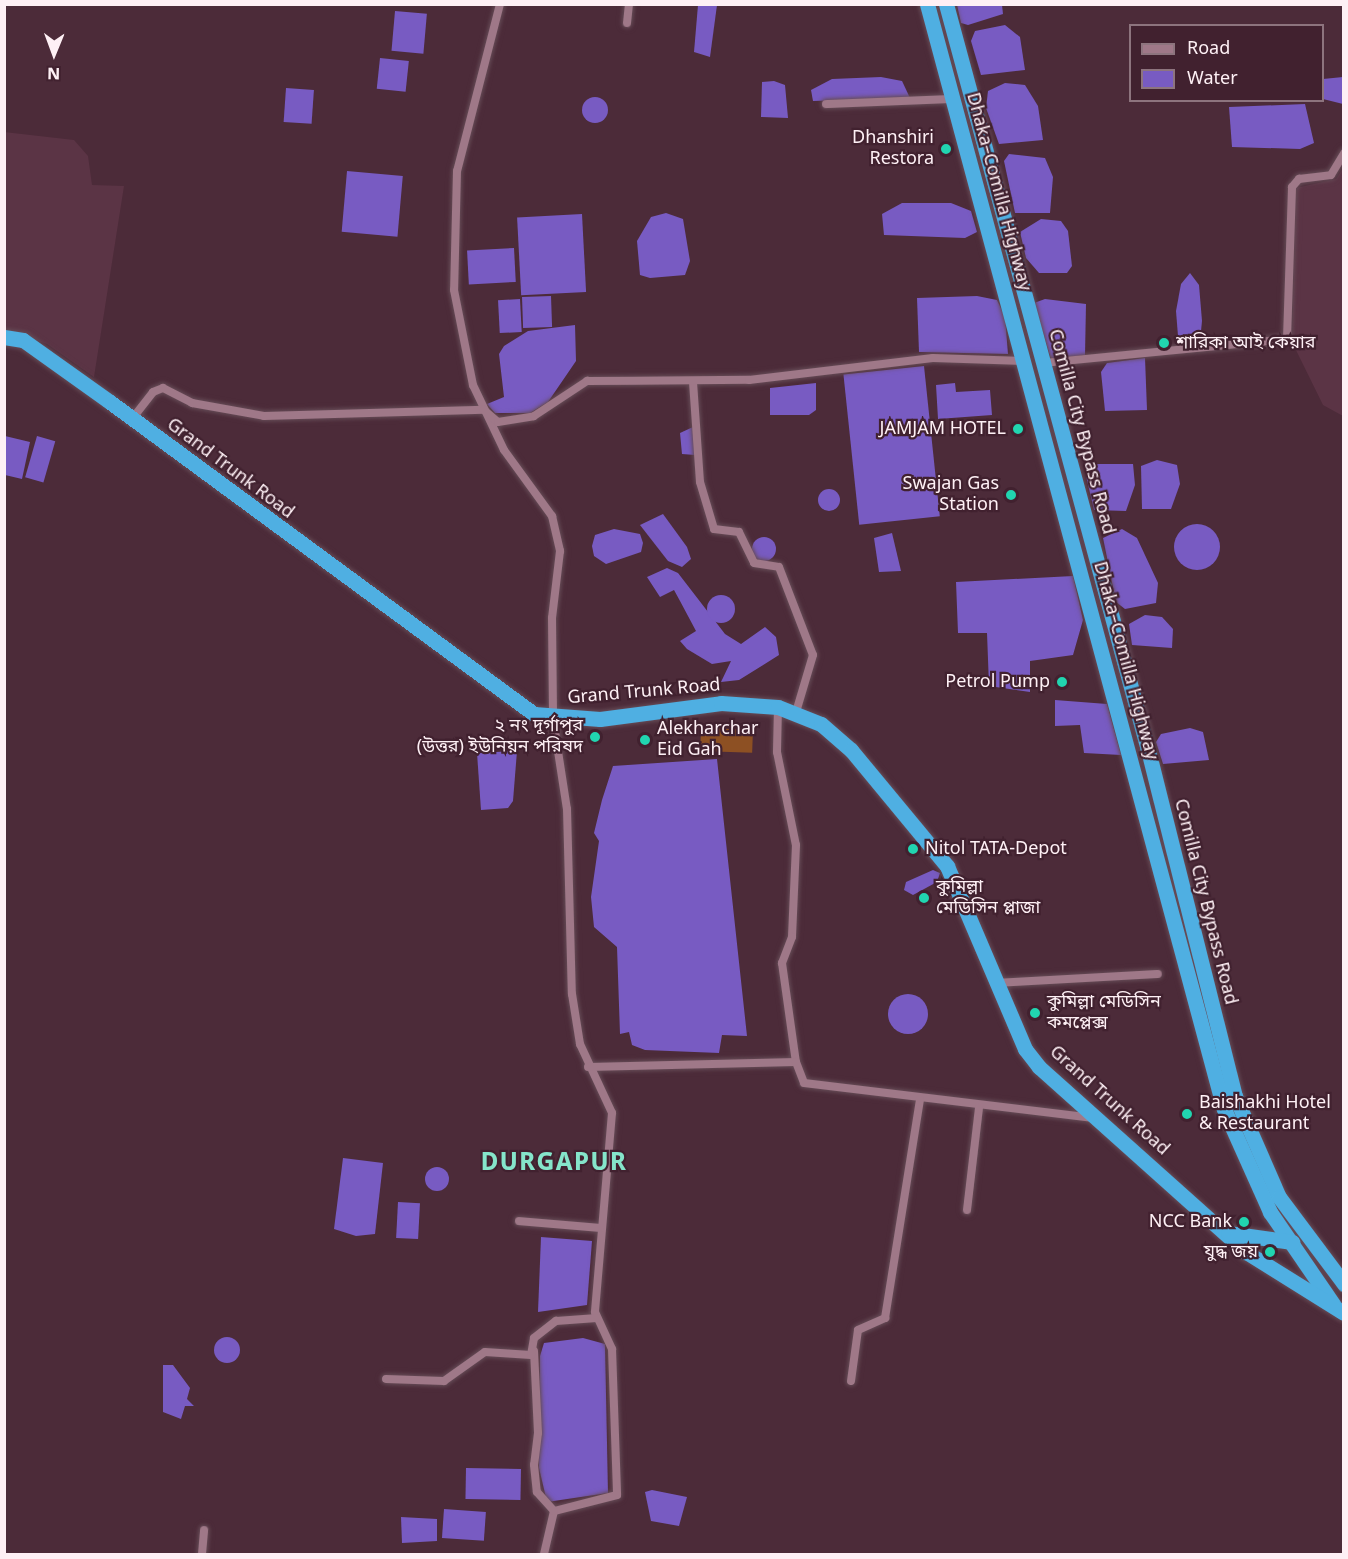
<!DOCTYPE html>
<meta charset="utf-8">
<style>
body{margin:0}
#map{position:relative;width:1348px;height:1559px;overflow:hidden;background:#4c2b39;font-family:Georgia,"Noto Sans Bengali",serif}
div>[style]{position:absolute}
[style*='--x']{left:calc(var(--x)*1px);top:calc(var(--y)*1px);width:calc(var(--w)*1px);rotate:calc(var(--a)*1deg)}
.built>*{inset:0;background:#5b3445}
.green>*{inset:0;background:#8d5023;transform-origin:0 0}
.water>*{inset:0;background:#785bc2;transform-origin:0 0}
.round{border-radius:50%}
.roads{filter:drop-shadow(0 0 2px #664c57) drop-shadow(0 0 2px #664c57)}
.minor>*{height:8px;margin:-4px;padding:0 4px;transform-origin:4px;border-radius:4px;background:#9f7888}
.trunk>*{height:15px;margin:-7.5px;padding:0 7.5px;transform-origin:7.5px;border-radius:7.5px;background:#4fafe2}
.dots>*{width:16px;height:16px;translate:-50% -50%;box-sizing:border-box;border:3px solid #41212f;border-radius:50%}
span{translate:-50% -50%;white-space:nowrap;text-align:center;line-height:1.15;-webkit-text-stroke:4.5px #41212f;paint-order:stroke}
.poi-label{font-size:18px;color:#fef0f5}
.right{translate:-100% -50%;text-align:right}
.left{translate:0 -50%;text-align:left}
.street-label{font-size:18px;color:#fef0f5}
.district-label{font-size:24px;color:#85e5ca;font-weight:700;letter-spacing:1.5px}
.frame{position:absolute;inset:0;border:6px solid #fef0f5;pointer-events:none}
.legend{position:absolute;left:1129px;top:24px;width:195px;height:78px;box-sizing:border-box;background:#41212f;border:2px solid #8d747e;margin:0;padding:8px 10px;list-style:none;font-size:18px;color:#fef0f5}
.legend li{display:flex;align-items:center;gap:12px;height:30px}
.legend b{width:30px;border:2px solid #8d747e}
.north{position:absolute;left:24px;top:24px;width:60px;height:60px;-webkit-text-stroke:4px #41212f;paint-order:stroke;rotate:181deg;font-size:16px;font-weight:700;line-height:24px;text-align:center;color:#fef0f5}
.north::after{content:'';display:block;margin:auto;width:21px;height:27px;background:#fef0f5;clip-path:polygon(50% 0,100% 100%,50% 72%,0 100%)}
</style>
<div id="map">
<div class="built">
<i style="clip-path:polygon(4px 132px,74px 140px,88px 156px,92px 185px,124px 186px,94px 377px,47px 344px,5px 330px)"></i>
<i style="clip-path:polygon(1343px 168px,1343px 416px,1323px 405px,1292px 342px,1296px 188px,1336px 179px)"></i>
</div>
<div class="green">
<i style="left:701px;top:728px;width:52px;height:23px;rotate:2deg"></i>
</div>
<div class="water">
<i style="clip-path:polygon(698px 5px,717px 5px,710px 57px,694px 52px)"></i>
<i style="clip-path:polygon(957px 5px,1002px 5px,1003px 14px,968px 25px,961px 23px)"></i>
<i style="left:395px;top:11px;width:32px;height:40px;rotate:5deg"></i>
<i style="clip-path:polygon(1005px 25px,1020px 37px,1025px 70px,981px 75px,971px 41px,975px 31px)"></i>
<i style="left:380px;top:58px;width:29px;height:31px;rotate:6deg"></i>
<i style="clip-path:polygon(881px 77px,902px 81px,910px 98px,813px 101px,811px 90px,832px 79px)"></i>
<i style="clip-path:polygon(1343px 77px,1343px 104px,1323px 99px,1323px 79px)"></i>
<i style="clip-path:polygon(774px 81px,785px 85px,788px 118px,761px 117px,762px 82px)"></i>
<i style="clip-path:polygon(1005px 83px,1025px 85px,1038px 106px,1043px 140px,999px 144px,986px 108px,988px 91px)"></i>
<i style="left:286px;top:88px;width:28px;height:34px;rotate:4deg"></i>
<i class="round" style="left:582px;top:97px;width:26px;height:26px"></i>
<i style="clip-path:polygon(1305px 104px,1314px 143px,1300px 149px,1232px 147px,1229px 107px)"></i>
<i style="clip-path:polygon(1009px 154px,1045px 158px,1053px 177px,1050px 213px,1015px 213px,1004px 161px)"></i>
<i style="left:347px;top:171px;width:56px;height:61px;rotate:5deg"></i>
<i style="clip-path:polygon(902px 203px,951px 203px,971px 211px,977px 232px,965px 238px,884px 235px,882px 214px)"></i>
<i style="clip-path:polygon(666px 213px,683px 219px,690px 261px,685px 275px,650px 278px,640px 275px,637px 241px,651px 217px)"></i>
<i style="left:582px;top:214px;width:78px;height:65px;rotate:87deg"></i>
<i style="clip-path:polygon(1041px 219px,1061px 221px,1068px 231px,1072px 266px,1067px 273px,1039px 273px,1026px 258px,1020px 232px)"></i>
<i style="left:514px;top:248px;width:34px;height:47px;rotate:87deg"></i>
<i style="clip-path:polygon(1190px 273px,1199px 285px,1202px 321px,1200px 341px,1188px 343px,1178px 336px,1176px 311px,1181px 284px)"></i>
<i style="left:551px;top:296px;width:31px;height:29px;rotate:88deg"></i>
<i style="clip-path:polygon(977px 296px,997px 300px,1005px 317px,1008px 354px,919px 352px,917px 298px)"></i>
<i style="left:520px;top:299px;width:33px;height:22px;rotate:87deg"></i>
<i style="clip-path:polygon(1045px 299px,1086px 304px,1085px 355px,1051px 359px,1034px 303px)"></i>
<i style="clip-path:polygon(575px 325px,576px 361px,548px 402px,530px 413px,495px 413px,487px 404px,504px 397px,499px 354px,504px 346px,528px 331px)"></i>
<i style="clip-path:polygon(1145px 358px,1147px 410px,1105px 411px,1101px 372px,1107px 363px)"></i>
<i style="left:924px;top:366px;width:151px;height:81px;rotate:84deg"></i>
<i style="clip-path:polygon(816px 383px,816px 410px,809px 415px,770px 415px,770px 388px)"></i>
<i style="clip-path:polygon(955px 383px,956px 392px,990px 390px,992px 415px,938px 419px,936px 385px)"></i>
<i style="clip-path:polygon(693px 427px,695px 455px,682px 454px,680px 433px)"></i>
<i style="clip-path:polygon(5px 436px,30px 442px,22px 479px,5px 475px)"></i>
<i style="left:37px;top:436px;width:19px;height:43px;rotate:16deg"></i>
<i style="clip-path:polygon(1157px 460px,1177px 465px,1180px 484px,1171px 509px,1142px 509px,1141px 466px)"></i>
<i style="clip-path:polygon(1096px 464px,1133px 464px,1135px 485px,1126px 511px,1094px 510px,1086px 476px)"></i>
<i class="round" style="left:818px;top:489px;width:22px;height:22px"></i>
<i style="clip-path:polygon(663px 514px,687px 547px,691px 559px,682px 567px,668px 561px,640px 525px)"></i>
<i class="round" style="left:1174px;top:524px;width:46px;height:46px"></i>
<i style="clip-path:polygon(614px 529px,640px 534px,643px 543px,641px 552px,606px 564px,594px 556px,592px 546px,595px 535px)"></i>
<i style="clip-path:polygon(1122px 529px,1137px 538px,1158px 583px,1156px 603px,1125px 609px,1116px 602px,1103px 538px)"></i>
<i style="clip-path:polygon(892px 533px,901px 571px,879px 572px,874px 538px)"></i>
<i class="round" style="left:752px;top:537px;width:24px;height:24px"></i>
<i style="clip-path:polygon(667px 568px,678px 573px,725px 634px,741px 644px,765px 627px,776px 637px,779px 655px,739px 680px,721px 682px,731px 661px,712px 664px,687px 649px,680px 641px,696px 631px,680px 601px,674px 590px,660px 597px,647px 577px)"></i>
<i style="clip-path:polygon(1073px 576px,1083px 620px,1073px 655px,1030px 661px,1030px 692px,989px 686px,987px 633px,958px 633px,956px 582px)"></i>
<i class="round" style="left:707px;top:595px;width:28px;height:28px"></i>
<i style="clip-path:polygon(1145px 615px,1162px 617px,1173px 629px,1172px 648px,1132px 645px,1129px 624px)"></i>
<i style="clip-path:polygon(1055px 700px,1107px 704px,1121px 755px,1084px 753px,1080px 725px,1055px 726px)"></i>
<i style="clip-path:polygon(1190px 728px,1203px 732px,1209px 760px,1163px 764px,1156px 742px,1161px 734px)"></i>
<i style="clip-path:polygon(517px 751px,513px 801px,508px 808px,481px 810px,477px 753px)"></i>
<i style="clip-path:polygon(717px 759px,747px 1036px,722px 1035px,719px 1053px,645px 1050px,632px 1045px,629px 1032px,620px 1034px,617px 947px,594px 927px,591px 897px,599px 841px,594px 833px,602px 800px,613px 766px)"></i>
<i style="clip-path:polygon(933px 870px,940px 873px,937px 882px,913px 895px,904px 890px,906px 882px)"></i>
<i class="round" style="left:888px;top:994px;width:40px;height:40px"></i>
<i style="clip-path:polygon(343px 1158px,383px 1163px,375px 1234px,356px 1236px,334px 1229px)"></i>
<i class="round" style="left:425px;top:1167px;width:24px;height:24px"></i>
<i style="left:398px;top:1202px;width:22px;height:36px;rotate:3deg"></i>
<i style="clip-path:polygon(541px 1237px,592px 1241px,587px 1305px,538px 1312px)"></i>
<i class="round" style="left:214px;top:1337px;width:26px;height:26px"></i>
<i style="clip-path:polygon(583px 1338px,605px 1344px,608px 1493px,547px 1502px,539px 1468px,540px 1356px,544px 1343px)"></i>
<i style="clip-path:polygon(163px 1365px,173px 1365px,190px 1388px,187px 1399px,194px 1406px,185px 1406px,181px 1419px,163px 1412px)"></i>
<i style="left:466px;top:1468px;width:55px;height:31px;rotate:1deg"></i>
<i style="clip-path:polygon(652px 1490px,687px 1497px,679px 1526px,651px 1521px,645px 1492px)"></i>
<i style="left:444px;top:1509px;width:42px;height:29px;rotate:4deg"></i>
<i style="clip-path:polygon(401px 1517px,437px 1519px,437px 1541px,402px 1543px)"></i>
</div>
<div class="roads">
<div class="minor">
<i style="--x:500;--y:4;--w:172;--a:104.4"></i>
<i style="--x:457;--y:171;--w:119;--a:91.4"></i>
<i style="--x:454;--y:290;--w:97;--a:78.7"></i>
<i style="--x:473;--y:385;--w:72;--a:64.5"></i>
<i style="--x:504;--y:450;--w:82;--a:54"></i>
<i style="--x:552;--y:516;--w:36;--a:77"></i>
<i style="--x:560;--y:551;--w:67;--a:96.8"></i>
<i style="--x:552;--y:618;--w:101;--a:89.4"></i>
<i style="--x:553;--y:719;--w:91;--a:81.2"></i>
<i style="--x:567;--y:809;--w:185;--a:88.5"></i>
<i style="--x:572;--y:994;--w:51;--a:80.9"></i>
<i style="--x:580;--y:1044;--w:76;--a:65.1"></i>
<i style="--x:612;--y:1113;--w:200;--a:94.9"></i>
<i style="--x:595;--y:1312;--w:41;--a:65.3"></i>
<i style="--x:612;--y:1349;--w:146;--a:88"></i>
<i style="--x:617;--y:1495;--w:65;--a:165.7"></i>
<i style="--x:554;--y:1511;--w:44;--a:103.1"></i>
<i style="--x:627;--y:23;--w:19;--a:-84"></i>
<i style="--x:826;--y:104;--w:127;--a:-2.3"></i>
<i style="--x:1044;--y:363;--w:244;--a:-5.6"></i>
<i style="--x:1287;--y:339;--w:152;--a:-88.1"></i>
<i style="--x:1292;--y:187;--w:11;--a:-49"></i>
<i style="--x:1299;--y:179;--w:32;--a:-7"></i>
<i style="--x:1331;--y:175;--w:26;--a:-59"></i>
<i style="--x:693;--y:382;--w:100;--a:86"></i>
<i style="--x:700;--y:482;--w:49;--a:73.4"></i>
<i style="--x:714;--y:529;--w:25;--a:7"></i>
<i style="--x:739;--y:532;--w:34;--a:64"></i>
<i style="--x:754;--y:563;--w:25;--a:9"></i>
<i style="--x:779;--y:567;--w:94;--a:68.9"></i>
<i style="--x:813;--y:655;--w:59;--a:106.6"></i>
<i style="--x:132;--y:419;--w:34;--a:-52"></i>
<i style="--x:153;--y:392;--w:11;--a:-22"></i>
<i style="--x:163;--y:388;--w:33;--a:27"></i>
<i style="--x:192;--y:403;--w:73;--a:10.2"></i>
<i style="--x:264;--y:416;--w:220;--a:-1.6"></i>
<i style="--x:484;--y:410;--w:18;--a:41"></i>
<i style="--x:498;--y:422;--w:36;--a:-9"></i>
<i style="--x:534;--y:416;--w:64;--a:-33.4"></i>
<i style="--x:587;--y:381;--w:162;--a:-0.4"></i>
<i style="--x:749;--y:380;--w:185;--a:-6.8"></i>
<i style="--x:933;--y:358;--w:91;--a:1.9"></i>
<i style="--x:778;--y:707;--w:45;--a:91.3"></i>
<i style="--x:777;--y:752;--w:95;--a:78.5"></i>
<i style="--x:796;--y:845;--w:92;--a:92.5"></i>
<i style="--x:792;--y:937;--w:28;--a:111"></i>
<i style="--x:782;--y:963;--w:100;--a:82"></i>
<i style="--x:995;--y:983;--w:163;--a:-3.2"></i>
<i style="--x:588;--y:1067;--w:208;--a:-1.4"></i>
<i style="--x:796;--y:1062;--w:22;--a:69"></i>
<i style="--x:804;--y:1083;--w:292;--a:6.9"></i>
<i style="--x:967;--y:1210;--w:103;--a:-83.3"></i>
<i style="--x:519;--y:1221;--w:81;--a:4.9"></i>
<i style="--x:534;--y:1351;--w:82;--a:87.2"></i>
<i style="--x:538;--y:1433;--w:32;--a:97"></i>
<i style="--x:534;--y:1465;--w:27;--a:84"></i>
<i style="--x:537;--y:1492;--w:25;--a:48"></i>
<i style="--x:386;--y:1379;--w:58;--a:2"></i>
<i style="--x:444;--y:1381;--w:50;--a:-35.3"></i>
<i style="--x:485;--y:1352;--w:46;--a:3.7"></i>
<i style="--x:531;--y:1355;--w:17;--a:-80"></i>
<i style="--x:534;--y:1338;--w:28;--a:-38"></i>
<i style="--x:556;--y:1321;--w:41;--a:-4.2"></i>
<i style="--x:851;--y:1381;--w:51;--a:-82.2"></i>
<i style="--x:858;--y:1330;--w:30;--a:-24"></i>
<i style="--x:885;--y:1318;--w:221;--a:-80.9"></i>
<i style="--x:202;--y:1554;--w:24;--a:-85"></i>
</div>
<div class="trunk">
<i style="--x:927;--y:4;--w:1144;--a:74.96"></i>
<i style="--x:1224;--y:1109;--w:113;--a:65.9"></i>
<i style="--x:1270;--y:1212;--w:112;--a:55.6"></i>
<i style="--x:946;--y:4;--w:773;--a:74.85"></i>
<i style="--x:1148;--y:750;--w:357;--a:75.9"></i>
<i style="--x:1235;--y:1096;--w:110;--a:66.5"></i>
<i style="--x:1279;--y:1197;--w:109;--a:53.2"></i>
<i style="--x:4;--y:337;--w:19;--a:9"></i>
<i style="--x:23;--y:340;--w:107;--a:35.5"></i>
<i style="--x:110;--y:402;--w:526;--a:36.35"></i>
<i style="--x:534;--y:714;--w:66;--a:4.3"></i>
<i style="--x:600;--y:719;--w:122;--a:-7.5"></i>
<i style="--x:721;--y:703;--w:57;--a:4"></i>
<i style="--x:778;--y:707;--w:46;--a:21.6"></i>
<i style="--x:821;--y:724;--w:40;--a:41"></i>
<i style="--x:851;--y:750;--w:151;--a:50.4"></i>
<i style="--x:947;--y:866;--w:199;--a:66.9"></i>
<i style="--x:1025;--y:1049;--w:23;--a:52"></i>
<i style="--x:1039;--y:1067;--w:278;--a:41.8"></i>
<i style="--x:1246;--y:1252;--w:115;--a:31.9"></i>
<i style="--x:1228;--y:1233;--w:65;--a:8"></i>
</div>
</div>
<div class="dots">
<i style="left:946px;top:149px;background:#21d5b0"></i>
<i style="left:1164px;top:343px;background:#21d5b0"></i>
<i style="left:1018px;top:429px;background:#21d5b0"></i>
<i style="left:1011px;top:495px;background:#21d5b0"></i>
<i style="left:1062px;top:682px;background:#21d5b0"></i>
<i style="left:595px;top:737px;background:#21d5b0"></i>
<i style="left:645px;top:740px;background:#21d5b0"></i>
<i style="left:913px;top:849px;background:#21d5b0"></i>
<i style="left:924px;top:898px;background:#21d5b0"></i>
<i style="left:1035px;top:1013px;background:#21d5b0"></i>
<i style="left:1187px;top:1114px;background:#21d5b0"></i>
<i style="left:1244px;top:1222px;background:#21d5b0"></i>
<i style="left:1270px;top:1252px;background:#21d5b0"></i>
</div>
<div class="poi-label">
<span class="right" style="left:934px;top:149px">Dhanshiri<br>Restora</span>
<span class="left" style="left:1176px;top:343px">শারিকা আই কেয়ার</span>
<span class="right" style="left:1006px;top:429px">JAMJAM HOTEL</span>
<span class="right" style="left:999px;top:495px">Swajan Gas<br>Station</span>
<span class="right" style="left:1050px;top:682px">Petrol Pump</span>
<span class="right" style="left:583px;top:737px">২ নং দূর্গাপুর<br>(উত্তর) ইউনিয়ন পরিষদ</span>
<span class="left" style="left:657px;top:740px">Alekharchar<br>Eid Gah</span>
<span class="left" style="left:925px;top:849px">Nitol TATA-Depot</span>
<span class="left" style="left:936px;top:898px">কুমিল্লা<br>মেডিসিন প্লাজা</span>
<span class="left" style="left:1047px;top:1013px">কুমিল্লা মেডিসিন<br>কমপ্লেক্স</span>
<span class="left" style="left:1199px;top:1114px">Baishakhi Hotel<br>&amp; Restaurant</span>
<span class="right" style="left:1232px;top:1222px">NCC Bank</span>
<span class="right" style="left:1258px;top:1252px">যুদ্ধ জয়</span>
</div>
<div class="street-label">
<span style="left:998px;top:192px;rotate:75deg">Dhaka–Comilla Highway</span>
<span style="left:1081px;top:432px;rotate:75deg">Comilla City Bypass Road</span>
<span style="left:230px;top:469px;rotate:37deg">Grand Trunk Road</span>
<span style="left:1125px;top:661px;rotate:75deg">Dhaka–Comilla Highway</span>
<span style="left:644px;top:692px;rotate:-5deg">Grand Trunk Road</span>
<span style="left:1205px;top:902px;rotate:76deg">Comilla City Bypass Road</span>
<span style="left:1109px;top:1101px;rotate:42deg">Grand Trunk Road</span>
</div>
<div class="district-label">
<span style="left:554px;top:1165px">DURGAPUR</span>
</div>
<div class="frame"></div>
<ul class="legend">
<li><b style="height:8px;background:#9f7888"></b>Road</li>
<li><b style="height:16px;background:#785bc2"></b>Water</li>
</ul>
<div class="north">N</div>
</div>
